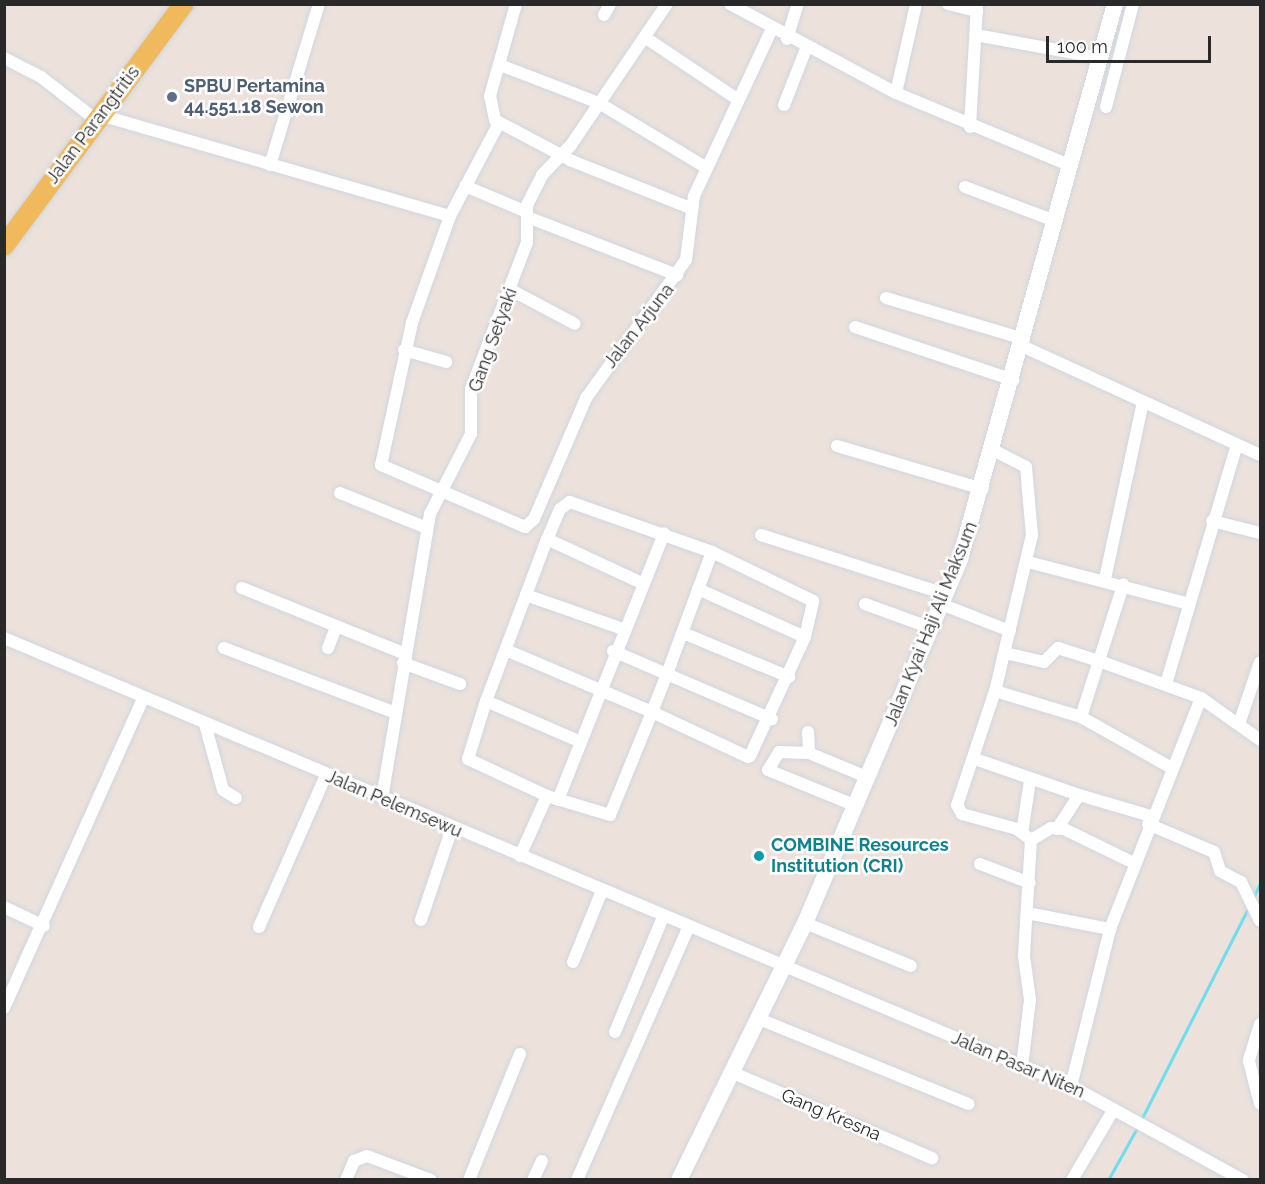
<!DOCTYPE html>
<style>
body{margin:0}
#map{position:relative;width:1265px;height:1184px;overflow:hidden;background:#ece2db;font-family:Raleway,sans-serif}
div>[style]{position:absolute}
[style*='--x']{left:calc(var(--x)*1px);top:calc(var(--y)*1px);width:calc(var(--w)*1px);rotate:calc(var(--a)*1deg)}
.stream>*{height:3px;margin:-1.5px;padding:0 1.5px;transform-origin:1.5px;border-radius:1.5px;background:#6eddee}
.roads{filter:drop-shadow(0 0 2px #d0d6e2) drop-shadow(0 0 2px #d0d6e2)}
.minor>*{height:12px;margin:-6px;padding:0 6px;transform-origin:6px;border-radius:6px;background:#fff}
.tertiary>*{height:16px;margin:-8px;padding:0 8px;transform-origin:8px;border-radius:8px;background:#fff}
.primary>*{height:20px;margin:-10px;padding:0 10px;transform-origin:10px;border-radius:10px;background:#f0ba5c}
.dots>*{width:16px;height:16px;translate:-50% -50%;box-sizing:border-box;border:3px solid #fff;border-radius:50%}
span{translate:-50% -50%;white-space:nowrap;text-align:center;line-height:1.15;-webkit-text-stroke:5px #fff;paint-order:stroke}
.service-label{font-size:18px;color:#4e5e75;font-weight:700}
.left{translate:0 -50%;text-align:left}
.street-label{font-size:18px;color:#292929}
.culture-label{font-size:18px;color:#0d838f;font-weight:700}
.frame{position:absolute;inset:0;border:6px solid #292929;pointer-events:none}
.scale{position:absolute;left:1046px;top:36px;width:165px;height:27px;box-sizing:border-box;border:3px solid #292929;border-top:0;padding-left:8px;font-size:18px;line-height:21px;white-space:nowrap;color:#292929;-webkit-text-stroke:4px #fff;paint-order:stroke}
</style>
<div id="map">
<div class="stream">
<i style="--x:1253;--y:898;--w:17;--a:-65"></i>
<i style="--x:1141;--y:1120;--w:240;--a:-63.2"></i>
<i style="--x:1108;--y:1180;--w:62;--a:-60.9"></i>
</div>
<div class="roads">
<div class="minor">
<i style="--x:516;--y:4;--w:96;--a:105.8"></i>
<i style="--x:490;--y:96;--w:25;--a:78"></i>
<i style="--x:495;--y:120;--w:87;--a:28"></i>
<i style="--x:572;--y:161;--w:127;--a:21.7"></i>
<i style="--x:730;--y:4;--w:188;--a:28.2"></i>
<i style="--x:896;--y:93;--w:187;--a:22.6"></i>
<i style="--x:948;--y:4;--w:30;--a:14"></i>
<i style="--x:604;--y:15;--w:13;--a:-61"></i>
<i style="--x:976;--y:35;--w:126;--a:10.5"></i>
<i style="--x:646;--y:38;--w:110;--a:33.8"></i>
<i style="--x:787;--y:39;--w:37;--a:-73"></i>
<i style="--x:4;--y:58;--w:42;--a:27.2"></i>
<i style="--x:41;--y:77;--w:70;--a:38"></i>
<i style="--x:500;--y:65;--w:106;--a:21"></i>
<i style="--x:599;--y:103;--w:124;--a:31.1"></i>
<i style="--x:896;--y:93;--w:91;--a:-77.3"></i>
<i style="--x:784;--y:105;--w:60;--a:-68.6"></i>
<i style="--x:1106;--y:107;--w:106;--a:-75.3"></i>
<i style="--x:100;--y:115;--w:364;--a:16.1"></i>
<i style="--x:499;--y:123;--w:105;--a:117.8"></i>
<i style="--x:450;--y:216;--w:114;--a:109.6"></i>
<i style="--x:412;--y:323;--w:145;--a:102.3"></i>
<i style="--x:381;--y:465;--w:157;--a:23.3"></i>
<i style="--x:525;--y:527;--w:12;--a:-42"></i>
<i style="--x:534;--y:519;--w:132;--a:-66.7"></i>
<i style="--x:586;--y:398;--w:170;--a:-54.1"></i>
<i style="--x:686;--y:260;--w:64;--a:-82.9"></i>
<i style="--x:694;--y:196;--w:182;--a:-65"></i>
<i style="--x:970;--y:127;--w:123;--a:-86.7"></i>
<i style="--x:270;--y:165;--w:168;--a:-73.1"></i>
<i style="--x:465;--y:186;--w:67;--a:22.8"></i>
<i style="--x:965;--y:187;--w:96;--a:20.7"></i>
<i style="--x:530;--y:218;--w:158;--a:21.2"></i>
<i style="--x:511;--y:290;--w:72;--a:28"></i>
<i style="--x:886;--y:298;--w:144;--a:16.5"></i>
<i style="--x:855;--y:327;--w:167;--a:18.5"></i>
<i style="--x:1022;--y:346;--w:262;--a:24.6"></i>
<i style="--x:404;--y:350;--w:44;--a:15.9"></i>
<i style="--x:837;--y:446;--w:152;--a:16.4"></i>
<i style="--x:993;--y:450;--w:37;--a:27"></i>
<i style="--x:1026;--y:467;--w:68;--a:85"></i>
<i style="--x:1032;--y:535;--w:160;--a:103.3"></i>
<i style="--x:995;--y:691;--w:120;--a:108.4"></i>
<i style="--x:957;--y:805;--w:10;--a:61"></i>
<i style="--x:962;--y:814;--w:57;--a:15.3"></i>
<i style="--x:1017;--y:829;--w:18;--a:38"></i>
<i style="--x:1031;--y:840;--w:116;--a:93.5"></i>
<i style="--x:1024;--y:956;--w:44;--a:82.2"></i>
<i style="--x:1030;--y:1000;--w:66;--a:96.9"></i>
<i style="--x:340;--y:493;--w:94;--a:21.9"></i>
<i style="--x:1212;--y:521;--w:49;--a:14"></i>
<i style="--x:761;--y:535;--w:193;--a:17.8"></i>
<i style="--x:547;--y:539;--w:105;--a:24.9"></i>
<i style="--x:1028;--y:562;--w:166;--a:14.6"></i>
<i style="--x:1105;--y:579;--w:181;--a:-77.9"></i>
<i style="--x:242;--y:588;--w:176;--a:22"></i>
<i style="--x:698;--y:589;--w:117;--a:24.2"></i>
<i style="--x:526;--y:595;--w:103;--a:19.3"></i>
<i style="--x:865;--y:604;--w:70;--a:20"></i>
<i style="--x:941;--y:604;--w:74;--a:21.4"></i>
<i style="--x:683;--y:633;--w:115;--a:22.5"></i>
<i style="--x:4;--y:638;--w:1157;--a:22.78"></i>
<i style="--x:1071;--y:1086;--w:196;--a:28.7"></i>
<i style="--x:224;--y:648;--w:184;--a:20.7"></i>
<i style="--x:328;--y:648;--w:22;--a:-69"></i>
<i style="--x:506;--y:650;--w:159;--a:23"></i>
<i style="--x:652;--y:712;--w:106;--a:25.1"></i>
<i style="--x:748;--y:757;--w:2;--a:-27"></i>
<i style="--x:750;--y:756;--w:131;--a:-65.2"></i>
<i style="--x:805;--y:637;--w:37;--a:-77"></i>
<i style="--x:813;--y:601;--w:112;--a:-154.1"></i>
<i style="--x:712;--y:552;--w:151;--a:-160.6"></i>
<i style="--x:570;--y:502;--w:12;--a:145"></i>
<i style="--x:560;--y:509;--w:33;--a:113"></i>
<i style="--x:547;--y:539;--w:173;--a:110.6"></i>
<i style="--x:486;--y:701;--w:61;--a:107.2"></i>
<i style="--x:468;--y:759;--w:87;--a:25.1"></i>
<i style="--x:547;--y:796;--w:66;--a:16.8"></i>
<i style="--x:610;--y:815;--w:111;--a:-67.8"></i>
<i style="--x:652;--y:712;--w:41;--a:-68.5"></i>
<i style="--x:667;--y:674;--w:130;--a:-69.8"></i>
<i style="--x:613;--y:651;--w:173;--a:23.2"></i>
<i style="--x:1005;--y:653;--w:40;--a:13"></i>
<i style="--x:1044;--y:662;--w:20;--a:-45"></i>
<i style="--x:1058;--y:648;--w:46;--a:17.7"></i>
<i style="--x:1102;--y:662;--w:105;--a:20"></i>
<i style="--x:1201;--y:698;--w:72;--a:35.4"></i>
<i style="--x:403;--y:663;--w:61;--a:20.2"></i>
<i style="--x:1166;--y:684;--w:246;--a:-73.5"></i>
<i style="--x:995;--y:691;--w:90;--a:16.8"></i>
<i style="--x:1081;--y:717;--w:104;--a:29.3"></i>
<i style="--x:486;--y:701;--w:101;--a:23.3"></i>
<i style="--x:1081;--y:717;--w:139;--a:-72.3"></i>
<i style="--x:205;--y:724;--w:68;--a:74.7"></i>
<i style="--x:223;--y:790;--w:15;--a:32"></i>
<i style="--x:1239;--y:724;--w:65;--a:-71.3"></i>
<i style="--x:808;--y:732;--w:21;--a:87"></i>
<i style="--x:809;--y:753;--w:65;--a:22.6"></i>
<i style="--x:809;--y:753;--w:30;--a:-178"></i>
<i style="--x:779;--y:752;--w:21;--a:121"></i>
<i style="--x:768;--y:770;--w:95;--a:22.2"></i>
<i style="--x:975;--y:759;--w:110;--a:19.1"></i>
<i style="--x:382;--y:798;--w:288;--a:-80.4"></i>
<i style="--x:430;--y:514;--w:90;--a:-62.9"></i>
<i style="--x:471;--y:434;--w:45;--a:-90"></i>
<i style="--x:471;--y:389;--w:157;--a:-69.1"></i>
<i style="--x:527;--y:242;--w:37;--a:-90"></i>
<i style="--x:527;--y:205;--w:34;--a:-63"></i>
<i style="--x:542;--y:175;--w:42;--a:-46"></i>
<i style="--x:571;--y:145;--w:171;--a:-55.8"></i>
<i style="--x:558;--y:800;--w:287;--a:-68.3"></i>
<i style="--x:1148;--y:824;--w:72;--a:23"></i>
<i style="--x:1214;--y:852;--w:20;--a:72"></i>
<i style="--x:1220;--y:871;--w:24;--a:28"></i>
<i style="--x:1241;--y:882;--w:43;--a:64"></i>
<i style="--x:1057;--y:829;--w:40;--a:-57.1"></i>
<i style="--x:1079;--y:795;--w:75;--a:16.3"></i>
<i style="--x:1022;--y:833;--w:53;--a:-81.3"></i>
<i style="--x:1031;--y:840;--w:23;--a:-31"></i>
<i style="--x:1051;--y:828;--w:13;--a:4"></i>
<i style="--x:1064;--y:829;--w:78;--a:25.9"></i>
<i style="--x:520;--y:856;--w:66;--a:-65.8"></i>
<i style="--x:980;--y:864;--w:53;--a:20.8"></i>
<i style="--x:4;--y:907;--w:44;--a:25.4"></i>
<i style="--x:1027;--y:913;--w:85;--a:10.9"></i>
<i style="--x:421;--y:920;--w:97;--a:-71.4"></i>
<i style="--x:805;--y:923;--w:114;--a:22.1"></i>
<i style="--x:259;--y:927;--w:166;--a:-66.2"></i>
<i style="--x:573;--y:962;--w:74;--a:-67.9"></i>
<i style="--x:4;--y:1008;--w:340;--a:-65.8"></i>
<i style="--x:759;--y:1019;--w:226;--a:22.1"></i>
<i style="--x:1260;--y:1024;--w:39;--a:107"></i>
<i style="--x:1249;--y:1061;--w:44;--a:75.7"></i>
<i style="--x:615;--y:1032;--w:125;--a:-67.3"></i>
<i style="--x:731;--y:1072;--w:219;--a:23.2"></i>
<i style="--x:1071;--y:1086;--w:162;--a:-76"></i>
<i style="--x:1110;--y:929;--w:248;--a:-68.5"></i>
<i style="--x:346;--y:1180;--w:21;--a:-67"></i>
<i style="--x:354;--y:1161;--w:14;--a:-21"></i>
<i style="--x:367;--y:1156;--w:68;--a:20.6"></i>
<i style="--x:469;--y:1180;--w:136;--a:-68"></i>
<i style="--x:533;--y:1180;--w:21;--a:-65"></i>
<i style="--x:577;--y:1180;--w:275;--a:-66.2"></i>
<i style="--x:1072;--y:1180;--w:82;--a:-59.4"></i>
</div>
<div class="tertiary">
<i style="--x:679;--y:1180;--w:286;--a:-63.9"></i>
<i style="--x:805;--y:923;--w:396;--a:-66.9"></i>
<i style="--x:960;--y:559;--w:576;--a:-74.4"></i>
</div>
<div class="primary">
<i style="--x:4;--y:246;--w:302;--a:-53.4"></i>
</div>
</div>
<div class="dots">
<i style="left:172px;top:97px;background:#5c6f8a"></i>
<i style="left:759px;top:856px;background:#0f9aa8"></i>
</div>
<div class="service-label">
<span class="left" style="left:184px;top:97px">SPBU Pertamina<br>44.551.18 Sewon</span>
</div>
<div class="street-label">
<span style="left:93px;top:125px;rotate:-53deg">Jalan Parangtritis</span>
<span style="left:639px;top:326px;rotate:-52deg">Jalan Arjuna</span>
<span style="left:493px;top:340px;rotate:-70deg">Gang Setyaki</span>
<span style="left:931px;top:624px;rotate:-68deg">Jalan Kyai Haji Ali Maksum</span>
<span style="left:394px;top:804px;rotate:23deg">Jalan Pelemsewu</span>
<span style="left:1018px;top:1065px;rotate:23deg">Jalan Pasar Niten</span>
<span style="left:831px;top:1115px;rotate:23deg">Gang Kresna</span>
</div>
<div class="culture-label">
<span class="left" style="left:771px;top:856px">COMBINE Resources<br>Institution (CRI)</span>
</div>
<div class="frame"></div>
<div class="scale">100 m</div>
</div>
